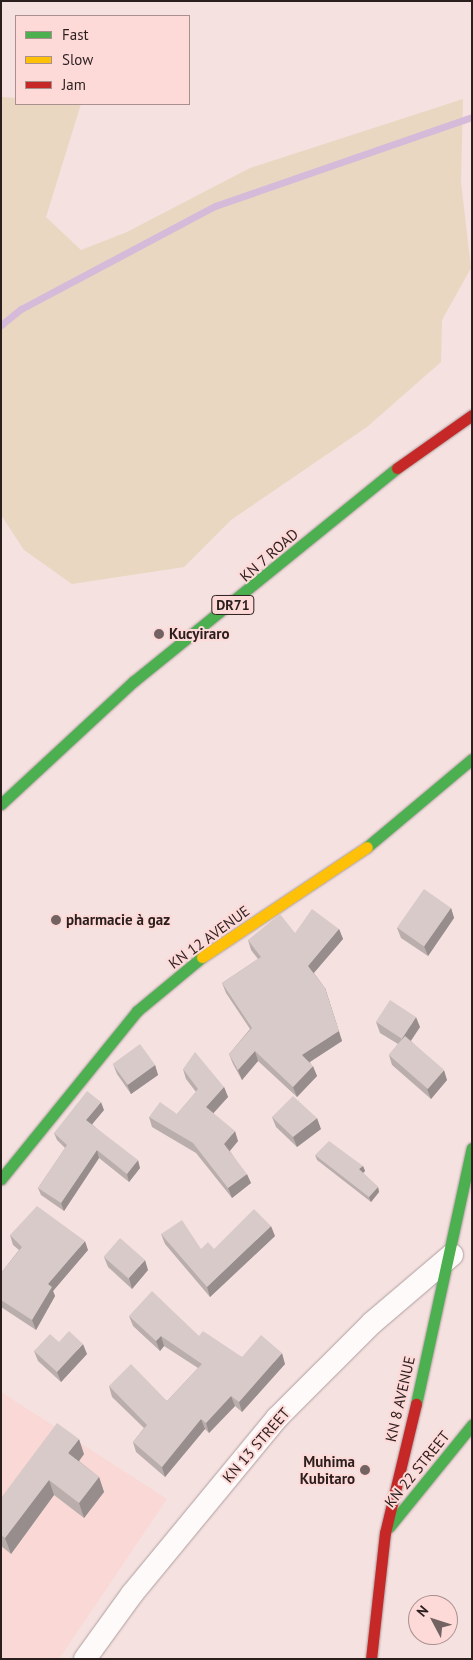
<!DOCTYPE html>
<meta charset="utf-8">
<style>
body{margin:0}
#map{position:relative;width:473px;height:1660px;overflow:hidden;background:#f5e1e0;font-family:"PT Sans",sans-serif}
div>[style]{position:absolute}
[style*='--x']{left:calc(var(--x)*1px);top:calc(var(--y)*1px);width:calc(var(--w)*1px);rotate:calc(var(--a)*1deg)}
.built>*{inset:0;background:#f9d8d6}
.green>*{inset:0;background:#e9d7c1}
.stream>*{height:7px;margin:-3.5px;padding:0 3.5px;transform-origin:3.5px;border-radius:3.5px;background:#d5bada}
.roads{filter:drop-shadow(0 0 1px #ae9e9e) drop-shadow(0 0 1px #ae9e9e)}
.street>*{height:22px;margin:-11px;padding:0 11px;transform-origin:11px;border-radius:11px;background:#fefafa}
.fast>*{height:11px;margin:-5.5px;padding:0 5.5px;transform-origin:5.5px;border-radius:5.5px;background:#4caf50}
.slow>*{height:11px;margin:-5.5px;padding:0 5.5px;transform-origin:5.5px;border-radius:5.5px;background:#ffc107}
.jam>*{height:11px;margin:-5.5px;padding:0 5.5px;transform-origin:5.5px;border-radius:5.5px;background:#c62828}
.wall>*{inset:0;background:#baaeac}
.shaded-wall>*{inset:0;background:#978d8c}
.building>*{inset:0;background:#d8cac8;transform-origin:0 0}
.dots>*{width:14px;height:14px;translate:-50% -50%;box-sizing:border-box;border:2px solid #fdd9d8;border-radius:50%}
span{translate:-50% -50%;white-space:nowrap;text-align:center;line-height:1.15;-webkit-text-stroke:4px #fdd9d8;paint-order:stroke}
.shield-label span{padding:1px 4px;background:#fdd9d8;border:1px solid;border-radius:4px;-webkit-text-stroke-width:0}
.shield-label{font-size:14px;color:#2b1f1e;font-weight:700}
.street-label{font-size:15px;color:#2b1f1e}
.poi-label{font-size:15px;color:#2b1f1e;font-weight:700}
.left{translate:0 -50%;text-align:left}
.right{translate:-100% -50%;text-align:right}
.frame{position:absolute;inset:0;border:2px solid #2b1f1e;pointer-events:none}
.legend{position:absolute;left:15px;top:15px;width:175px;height:90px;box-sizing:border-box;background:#fdd9d8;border:1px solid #a98f8e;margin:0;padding:6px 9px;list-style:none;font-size:15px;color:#2b1f1e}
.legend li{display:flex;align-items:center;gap:10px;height:25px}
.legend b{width:25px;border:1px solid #a98f8e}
.north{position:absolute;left:408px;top:1595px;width:50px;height:50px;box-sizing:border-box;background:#fdd9d8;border:1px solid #a98f8e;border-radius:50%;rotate:310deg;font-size:14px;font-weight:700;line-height:20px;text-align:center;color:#2b1f1e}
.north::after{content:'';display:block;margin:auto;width:18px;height:22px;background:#726362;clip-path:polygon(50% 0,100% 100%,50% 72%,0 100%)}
</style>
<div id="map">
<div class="built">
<i style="clip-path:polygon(1px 1392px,167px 1499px,59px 1659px,1px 1659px)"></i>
</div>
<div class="green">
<i style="clip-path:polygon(1px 97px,16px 98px,16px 104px,81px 104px,46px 217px,81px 250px,127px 232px,250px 168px,463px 99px,461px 182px,471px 268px,442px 320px,441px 362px,367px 427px,231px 520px,184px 567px,72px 584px,24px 550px,1px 515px)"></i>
</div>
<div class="stream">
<i style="--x:1;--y:325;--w:26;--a:-39"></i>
<i style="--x:21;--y:309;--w:220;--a:-28"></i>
<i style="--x:215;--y:206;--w:272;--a:-19.1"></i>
</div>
<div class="roads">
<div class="street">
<i style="--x:85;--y:1659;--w:80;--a:-54.1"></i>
<i style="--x:132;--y:1594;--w:228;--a:-50.5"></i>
<i style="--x:277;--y:1418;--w:134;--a:-45"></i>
<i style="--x:372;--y:1323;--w:105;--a:-40.4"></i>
</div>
<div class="fast">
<i style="--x:1;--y:804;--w:181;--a:-42.8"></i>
<i style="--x:134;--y:681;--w:338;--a:-39"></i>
<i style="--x:367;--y:847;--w:137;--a:-40"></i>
<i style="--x:1;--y:1179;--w:216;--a:-51"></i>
<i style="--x:137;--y:1011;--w:85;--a:-39.7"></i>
<i style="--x:416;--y:1404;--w:262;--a:-77.7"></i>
<i style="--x:389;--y:1527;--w:132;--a:-50.9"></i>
</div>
<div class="slow">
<i style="--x:202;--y:957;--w:198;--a:-33.7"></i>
</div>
<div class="jam">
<i style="--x:397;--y:468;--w:92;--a:-35.2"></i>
<i style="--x:371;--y:1659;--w:127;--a:-83.7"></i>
<i style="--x:385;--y:1533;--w:133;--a:-76.5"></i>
</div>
</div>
<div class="wall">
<i style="clip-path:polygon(451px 908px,454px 918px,428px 956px,401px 938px,397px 928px)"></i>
<i style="clip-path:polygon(339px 929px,343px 939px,314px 973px,325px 988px,342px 1041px,310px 1062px,317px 1076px,297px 1097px,258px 1061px,242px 1080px,233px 1064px,229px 1054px,250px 1029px,226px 993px,222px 983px,258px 959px,251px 950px,248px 940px,295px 933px)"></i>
<i style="clip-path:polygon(376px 1022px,420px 1027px,411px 1041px,447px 1080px,431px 1099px,392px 1065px,389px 1055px,398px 1044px,380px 1033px)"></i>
<i style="clip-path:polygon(113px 1064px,155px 1065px,158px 1075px,131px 1094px,117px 1074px)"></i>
<i style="clip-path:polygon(183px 1069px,224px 1087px,228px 1097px,213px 1113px,238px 1141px,230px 1151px,251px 1183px,232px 1198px,196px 1153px,152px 1127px,149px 1117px,177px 1114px,196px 1092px,186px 1079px)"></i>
<i style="clip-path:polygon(104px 1110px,92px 1124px,140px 1168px,129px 1182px,99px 1158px,64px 1211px,41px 1195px,38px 1188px,65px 1148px,57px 1140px,54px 1133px)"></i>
<i style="clip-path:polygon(272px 1117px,321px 1129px,297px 1147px,276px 1127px)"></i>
<i style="clip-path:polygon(315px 1155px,363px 1166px,365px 1171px,363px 1173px,378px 1187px,379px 1192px,371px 1202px,317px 1160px)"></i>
<i style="clip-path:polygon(161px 1234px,201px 1249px,214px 1249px,275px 1236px,210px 1297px,165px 1244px)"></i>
<i style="clip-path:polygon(10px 1235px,88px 1250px,53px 1291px,55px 1296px,36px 1330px,1px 1307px,1px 1273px,19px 1250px,13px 1245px)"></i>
<i style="clip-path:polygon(104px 1257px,148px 1270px,132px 1289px,108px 1267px)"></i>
<i style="clip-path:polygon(129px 1316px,199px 1336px,242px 1357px,285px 1364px,242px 1412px,235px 1406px,209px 1433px,205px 1429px,165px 1477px,136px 1452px,133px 1442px,144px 1428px,112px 1397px,109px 1386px,167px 1401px,198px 1368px,164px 1346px,160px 1351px,133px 1326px)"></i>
<i style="clip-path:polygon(59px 1342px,87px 1354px,61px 1382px,38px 1361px,34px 1351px)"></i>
<i style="clip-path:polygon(84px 1454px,79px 1461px,99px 1477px,104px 1492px,84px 1518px,54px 1495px,11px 1554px,1px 1546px,1px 1498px)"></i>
</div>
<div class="shaded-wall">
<i style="clip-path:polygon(451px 908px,454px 918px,428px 956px,424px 946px)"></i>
<i style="clip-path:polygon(339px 929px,343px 939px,311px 976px,308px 966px)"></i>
<i style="clip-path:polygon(325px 988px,342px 1041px,305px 1065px,302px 1055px)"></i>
<i style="clip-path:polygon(416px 1017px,420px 1027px,405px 1049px,402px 1039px)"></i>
<i style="clip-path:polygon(255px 1051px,258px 1061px,242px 1080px,238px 1070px)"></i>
<i style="clip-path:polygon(155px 1065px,158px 1075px,131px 1094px,127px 1084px)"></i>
<i style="clip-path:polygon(313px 1066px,317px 1076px,297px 1097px,293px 1087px)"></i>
<i style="clip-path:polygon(444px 1070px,447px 1080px,431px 1099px,427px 1089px)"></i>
<i style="clip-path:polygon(224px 1087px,228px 1097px,210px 1117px,206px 1107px)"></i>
<i style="clip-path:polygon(101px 1102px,104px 1110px,89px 1128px,86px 1120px)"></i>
<i style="clip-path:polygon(317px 1118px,321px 1129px,297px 1147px,293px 1137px)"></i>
<i style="clip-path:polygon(235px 1131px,238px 1141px,227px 1154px,224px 1144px)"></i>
<i style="clip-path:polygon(97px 1150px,99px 1158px,64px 1211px,61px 1203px)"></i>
<i style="clip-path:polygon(138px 1160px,140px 1168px,129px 1182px,127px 1174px)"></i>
<i style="clip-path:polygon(363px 1166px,365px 1171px,361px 1175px,359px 1169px)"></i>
<i style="clip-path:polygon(247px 1174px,251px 1183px,232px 1198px,228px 1188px)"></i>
<i style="clip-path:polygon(378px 1187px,379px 1192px,371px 1202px,369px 1197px)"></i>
<i style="clip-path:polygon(271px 1226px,275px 1236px,210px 1297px,207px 1287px)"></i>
<i style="clip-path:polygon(85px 1241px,88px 1250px,53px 1291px,55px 1296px,36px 1330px,32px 1320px,48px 1284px)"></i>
<i style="clip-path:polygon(145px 1260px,148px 1270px,132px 1289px,129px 1278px)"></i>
<i style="clip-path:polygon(161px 1336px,164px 1346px,160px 1351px,156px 1341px)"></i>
<i style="clip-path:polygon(83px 1344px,87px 1354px,61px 1382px,57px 1372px)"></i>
<i style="clip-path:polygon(282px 1353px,285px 1364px,242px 1412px,239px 1402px)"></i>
<i style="clip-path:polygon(231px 1396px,235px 1406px,209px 1433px,206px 1423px)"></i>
<i style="clip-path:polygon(201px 1419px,205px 1429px,165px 1477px,162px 1467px)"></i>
<i style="clip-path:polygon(79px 1439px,84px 1454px,74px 1468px,68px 1453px)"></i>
<i style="clip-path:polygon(99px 1477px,104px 1492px,84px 1518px,79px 1503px)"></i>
<i style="clip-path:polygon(49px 1480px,54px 1495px,11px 1554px,5px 1538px)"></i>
</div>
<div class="building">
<i style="left:424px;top:889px;width:33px;height:47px;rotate:35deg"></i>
<i style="clip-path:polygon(312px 909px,339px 929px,308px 966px,325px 988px,339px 1031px,302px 1055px,313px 1066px,293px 1087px,255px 1051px,238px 1070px,229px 1054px,252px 1028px,222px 983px,261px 957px,248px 940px,280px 914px,295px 933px)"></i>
<i style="left:390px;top:1000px;width:31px;height:26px;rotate:33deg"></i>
<i style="left:405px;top:1036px;width:52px;height:25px;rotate:41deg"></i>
<i style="left:140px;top:1044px;width:26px;height:34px;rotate:54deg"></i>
<i style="clip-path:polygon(195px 1052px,224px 1087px,206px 1107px,235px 1131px,224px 1144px,247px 1174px,228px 1188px,193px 1143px,149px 1117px,160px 1102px,177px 1114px,198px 1089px,183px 1069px)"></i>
<i style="clip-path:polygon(87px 1091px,101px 1102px,86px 1120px,138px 1160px,127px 1174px,97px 1150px,61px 1203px,38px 1188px,67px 1145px,54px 1133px)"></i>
<i style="clip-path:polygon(293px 1096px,317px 1118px,293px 1137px,272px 1117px)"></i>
<i style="clip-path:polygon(329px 1141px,363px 1166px,359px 1169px,378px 1187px,369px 1197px,315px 1155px)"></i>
<i style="clip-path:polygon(37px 1206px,85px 1241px,48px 1284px,52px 1287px,32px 1320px,1px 1300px,1px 1273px,22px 1247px,10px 1235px)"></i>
<i style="clip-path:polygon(254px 1209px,271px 1226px,207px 1287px,161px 1234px,182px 1220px,201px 1249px,208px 1242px,214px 1249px)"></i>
<i style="left:120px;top:1238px;width:33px;height:25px;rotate:41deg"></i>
<i style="clip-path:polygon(152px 1291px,199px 1336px,203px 1331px,242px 1357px,261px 1335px,282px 1353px,239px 1402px,231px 1396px,206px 1423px,201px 1419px,162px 1467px,133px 1442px,147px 1425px,109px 1386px,131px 1364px,167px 1401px,202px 1364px,161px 1336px,156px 1341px,129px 1316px)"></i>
<i style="clip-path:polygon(69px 1331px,83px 1344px,57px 1372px,34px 1351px,50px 1334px,59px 1342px)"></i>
<i style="clip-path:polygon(57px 1423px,79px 1439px,68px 1453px,99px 1477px,79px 1503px,49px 1480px,5px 1538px,1px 1535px,1px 1498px)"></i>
</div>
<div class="dots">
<i style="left:159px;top:634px;background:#726362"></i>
<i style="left:56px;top:920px;background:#726362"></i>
<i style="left:365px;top:1470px;background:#726362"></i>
</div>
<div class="shield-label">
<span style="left:233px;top:605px">DR71</span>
</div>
<div class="street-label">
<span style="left:269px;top:555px;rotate:-41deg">KN 7 ROAD</span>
<span style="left:209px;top:937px;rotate:-36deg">KN 12 AVENUE</span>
<span style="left:400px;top:1399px;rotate:-77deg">KN 8 AVENUE</span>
<span style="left:256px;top:1445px;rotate:-49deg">KN 13 STREET</span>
<span style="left:417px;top:1469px;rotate:-51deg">KN 22 STREET</span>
</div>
<div class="poi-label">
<span class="left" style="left:169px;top:634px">Kucyiraro</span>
<span class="left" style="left:66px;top:920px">pharmacie à gaz</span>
<span class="right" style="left:355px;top:1470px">Muhima<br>Kubitaro</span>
</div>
<div class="frame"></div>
<ul class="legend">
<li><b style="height:6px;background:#4caf50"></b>Fast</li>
<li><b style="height:6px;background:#ffc107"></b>Slow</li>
<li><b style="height:6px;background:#c62828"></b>Jam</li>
</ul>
<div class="north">N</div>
</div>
